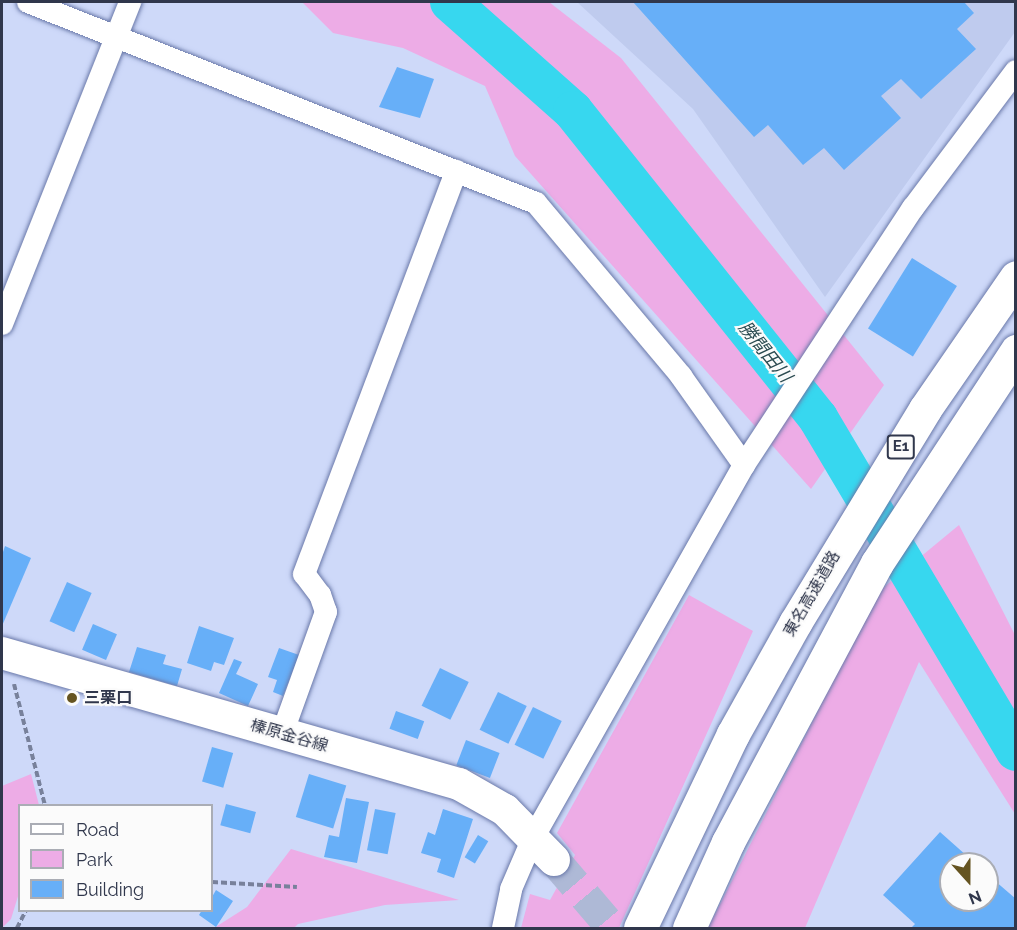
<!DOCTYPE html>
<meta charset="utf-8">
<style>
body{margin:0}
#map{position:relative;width:1017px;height:930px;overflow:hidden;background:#ced9f9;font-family:Raleway,"Noto Sans JP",sans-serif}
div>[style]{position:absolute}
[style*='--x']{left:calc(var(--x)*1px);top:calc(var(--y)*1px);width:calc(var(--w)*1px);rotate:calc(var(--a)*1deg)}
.built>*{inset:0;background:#bfcbee}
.green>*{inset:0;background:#edace6}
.river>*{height:40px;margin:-20px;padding:0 20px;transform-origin:20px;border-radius:20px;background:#37d7ef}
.building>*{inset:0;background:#67aff8;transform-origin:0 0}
.secondary-tunnel>*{height:32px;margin-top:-16px;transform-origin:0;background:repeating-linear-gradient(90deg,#aeb9d6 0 32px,transparent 0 48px)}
.path>*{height:4px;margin-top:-2px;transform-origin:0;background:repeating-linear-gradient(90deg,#78819b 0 6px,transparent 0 9px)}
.roads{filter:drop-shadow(0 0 2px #6978a9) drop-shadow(0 0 2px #6978a9)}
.minor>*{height:22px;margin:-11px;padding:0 11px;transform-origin:11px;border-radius:11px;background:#fff}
.secondary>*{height:32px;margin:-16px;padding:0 16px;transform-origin:16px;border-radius:16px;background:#fff}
.motorway>*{height:33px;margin:-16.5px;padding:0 16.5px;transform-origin:16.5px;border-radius:16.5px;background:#fff}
.dots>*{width:16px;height:16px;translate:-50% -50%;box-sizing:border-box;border:3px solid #fbfbfb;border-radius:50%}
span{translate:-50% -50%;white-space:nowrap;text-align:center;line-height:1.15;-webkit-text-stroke:4.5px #fbfbfb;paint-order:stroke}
.shield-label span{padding:2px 4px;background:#fbfbfb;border:2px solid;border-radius:4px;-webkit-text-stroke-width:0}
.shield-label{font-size:15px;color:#30374c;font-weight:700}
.street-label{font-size:16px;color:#30374c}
.poi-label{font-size:16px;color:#30374c;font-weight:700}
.left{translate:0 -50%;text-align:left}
.water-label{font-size:18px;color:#2b4b51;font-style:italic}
.frame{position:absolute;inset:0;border:3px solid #30374c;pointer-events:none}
.legend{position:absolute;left:18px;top:804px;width:195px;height:108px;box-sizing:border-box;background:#fbfbfb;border:2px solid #aaadb5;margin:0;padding:8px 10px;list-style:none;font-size:18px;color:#30374c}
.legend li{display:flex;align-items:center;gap:12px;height:30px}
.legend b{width:30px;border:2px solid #aaadb5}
.north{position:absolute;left:939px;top:852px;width:60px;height:60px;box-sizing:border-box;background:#fbfbfb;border:2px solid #aaadb5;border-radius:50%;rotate:159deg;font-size:16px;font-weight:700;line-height:24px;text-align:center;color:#30374c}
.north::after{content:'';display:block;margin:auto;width:21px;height:27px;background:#655421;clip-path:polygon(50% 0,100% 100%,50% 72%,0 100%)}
</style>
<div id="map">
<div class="built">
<i style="clip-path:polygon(577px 2px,1015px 2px,1015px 32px,825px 297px,693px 109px)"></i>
</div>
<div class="green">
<i style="clip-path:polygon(302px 2px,549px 2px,621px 58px,884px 385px,811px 489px,515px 156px,485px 86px,403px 48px,333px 33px)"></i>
<i style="clip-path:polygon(959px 525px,1015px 635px,1015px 814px,919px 662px,805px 928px,708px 928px,878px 592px)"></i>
<i style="clip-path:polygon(689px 595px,753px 631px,619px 928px,521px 928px,530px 894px,550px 900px,575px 855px,557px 833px)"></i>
<i style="clip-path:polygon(31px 774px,39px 805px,20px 806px,19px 893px,11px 919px,2px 928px,2px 786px)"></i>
<i style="clip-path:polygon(291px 849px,459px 900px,385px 905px,298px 924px,294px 928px,214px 928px,247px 907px)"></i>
</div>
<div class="river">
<i style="--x:450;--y:2;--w:164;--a:41.5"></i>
<i style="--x:573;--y:111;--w:393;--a:51.4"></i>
<i style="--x:818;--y:418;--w:387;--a:59.3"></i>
</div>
<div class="building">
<i style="clip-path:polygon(633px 2px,964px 2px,974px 13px,957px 29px,976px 49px,921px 99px,901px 79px,881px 96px,901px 118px,844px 170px,824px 148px,803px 165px,768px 125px,754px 137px)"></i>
<i style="clip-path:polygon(397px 67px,434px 79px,420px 118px,379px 107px)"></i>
<i style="left:912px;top:258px;width:53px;height:83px;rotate:32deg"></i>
<i style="clip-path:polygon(5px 546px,31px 558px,2px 626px,2px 555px)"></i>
<i style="left:67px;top:582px;width:27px;height:43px;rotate:24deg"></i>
<i style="left:93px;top:624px;width:26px;height:28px;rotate:23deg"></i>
<i style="clip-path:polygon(199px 626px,234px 638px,224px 665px,214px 662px,211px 671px,187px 663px)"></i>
<i style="clip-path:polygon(137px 647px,166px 655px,163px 664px,182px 669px,177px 686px,129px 672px)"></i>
<i style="clip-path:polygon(279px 648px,299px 655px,283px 696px,273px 692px,277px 680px,268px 677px)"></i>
<i style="clip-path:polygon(234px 659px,242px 662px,236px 674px,258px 684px,248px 706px,219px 693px)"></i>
<i style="left:440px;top:668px;width:32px;height:42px;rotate:26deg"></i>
<i style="left:498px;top:692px;width:32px;height:42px;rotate:26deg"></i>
<i style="left:533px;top:707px;width:32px;height:42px;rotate:26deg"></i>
<i style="left:396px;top:711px;width:30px;height:19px;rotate:20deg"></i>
<i style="left:466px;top:740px;width:36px;height:27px;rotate:21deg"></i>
<i style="left:212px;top:747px;width:22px;height:36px;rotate:16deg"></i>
<i style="left:309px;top:774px;width:39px;height:45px;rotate:17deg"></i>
<i style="clip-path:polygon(346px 798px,369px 802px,357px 863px,324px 857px,329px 835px,339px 837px)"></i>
<i style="left:226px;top:804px;width:31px;height:22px;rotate:15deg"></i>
<i style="left:375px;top:809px;width:21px;height:42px;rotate:11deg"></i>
<i style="clip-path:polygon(443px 809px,473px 819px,454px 878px,437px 872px,441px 859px,421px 853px,428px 832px,435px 835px)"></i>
<i style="clip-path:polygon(940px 832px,976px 864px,951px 864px,951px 900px,987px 900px,987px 874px,1016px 899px,1016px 928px,911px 928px,915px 924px,883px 895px)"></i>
<i style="left:478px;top:835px;width:12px;height:26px;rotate:31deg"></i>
<i style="clip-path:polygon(216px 890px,233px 901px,216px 927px,199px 915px,202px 910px,212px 910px,212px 897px)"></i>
</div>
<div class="secondary-tunnel">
<i style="--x:554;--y:860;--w:89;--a:49.5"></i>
</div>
<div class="path">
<i style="--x:14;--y:684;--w:126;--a:75.7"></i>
<i style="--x:212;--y:882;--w:85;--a:3.4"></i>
<i style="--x:17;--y:928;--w:20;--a:-63"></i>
</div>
<div class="roads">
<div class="minor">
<i style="--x:28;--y:2;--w:546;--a:21.59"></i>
<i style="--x:536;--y:203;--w:226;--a:50"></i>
<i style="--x:681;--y:376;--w:109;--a:54.7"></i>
<i style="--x:2;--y:324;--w:347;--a:-68.3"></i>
<i style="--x:282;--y:734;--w:130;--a:-70.2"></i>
<i style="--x:326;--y:612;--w:18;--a:-109"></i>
<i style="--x:320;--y:595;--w:26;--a:-127"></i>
<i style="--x:304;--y:574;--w:431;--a:-69.3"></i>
<i style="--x:503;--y:928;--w:40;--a:-78"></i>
<i style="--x:511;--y:889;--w:56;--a:-66.7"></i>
<i style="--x:533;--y:838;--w:429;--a:-60.5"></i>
<i style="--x:744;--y:465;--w:308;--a:-56.7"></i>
<i style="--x:913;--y:208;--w:171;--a:-53.1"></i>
</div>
<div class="secondary">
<i style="--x:2;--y:653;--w:475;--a:16"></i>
<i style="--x:459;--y:784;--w:53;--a:29.5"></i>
<i style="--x:505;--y:810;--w:70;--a:45.6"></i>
</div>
<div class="motorway">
<i style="--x:640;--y:928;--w:215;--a:-64.4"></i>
<i style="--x:733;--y:734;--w:127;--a:-60.8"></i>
<i style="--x:795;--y:623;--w:250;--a:-58.7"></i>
<i style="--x:925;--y:409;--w:160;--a:-55.4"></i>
<i style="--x:689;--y:928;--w:94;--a:-65.6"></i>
<i style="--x:728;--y:842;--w:316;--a:-61.9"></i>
<i style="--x:877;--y:563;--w:254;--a:-56.7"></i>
</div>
</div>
<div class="dots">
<i style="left:72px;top:698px;background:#655421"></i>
</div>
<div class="shield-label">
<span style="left:901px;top:447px">E1</span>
</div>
<div class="street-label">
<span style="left:812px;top:594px;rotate:-60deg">東名高速道路</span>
<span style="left:289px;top:736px;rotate:16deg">榛原金谷線</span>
</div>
<div class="poi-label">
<span class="left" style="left:84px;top:698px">三栗口</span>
</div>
<div class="water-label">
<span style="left:765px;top:352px;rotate:51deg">勝間田川</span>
</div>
<div class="frame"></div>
<ul class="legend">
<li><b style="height:8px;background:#fff"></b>Road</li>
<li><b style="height:16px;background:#edace6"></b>Park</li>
<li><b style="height:16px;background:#67aff8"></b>Building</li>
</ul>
<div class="north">N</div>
</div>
